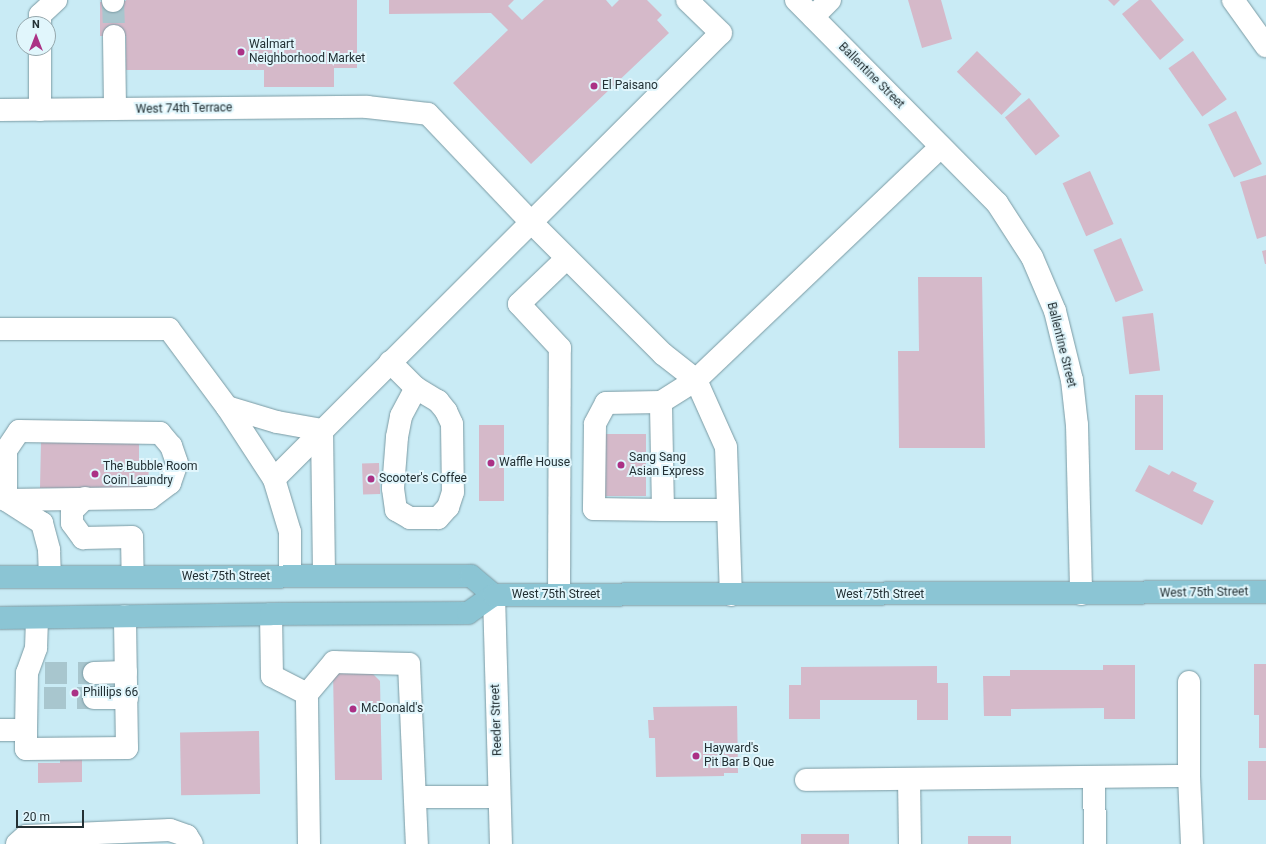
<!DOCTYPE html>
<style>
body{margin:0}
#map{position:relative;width:1266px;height:844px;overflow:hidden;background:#c9ebf5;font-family:Roboto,sans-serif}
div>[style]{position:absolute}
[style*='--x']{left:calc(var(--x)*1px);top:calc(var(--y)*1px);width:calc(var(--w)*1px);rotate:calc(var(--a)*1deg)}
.building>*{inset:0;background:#d5b9c9;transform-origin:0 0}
.minor-tunnel>*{height:22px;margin-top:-11px;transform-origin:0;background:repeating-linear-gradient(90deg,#a8c6ce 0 22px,transparent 0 33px)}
.roads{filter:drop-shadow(0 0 1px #7a9aa3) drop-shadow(0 0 1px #7a9aa3)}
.minor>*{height:22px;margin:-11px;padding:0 11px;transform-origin:11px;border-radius:11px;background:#fff}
.major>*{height:22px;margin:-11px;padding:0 11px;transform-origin:11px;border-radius:11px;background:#8bc5d4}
.dots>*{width:11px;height:11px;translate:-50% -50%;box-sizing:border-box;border:2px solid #e1f6fc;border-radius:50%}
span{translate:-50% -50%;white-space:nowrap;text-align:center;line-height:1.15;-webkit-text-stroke:4px #e1f6fc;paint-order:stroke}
.poi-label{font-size:12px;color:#233034}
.left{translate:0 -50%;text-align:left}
.street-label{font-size:12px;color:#233034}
.north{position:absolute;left:16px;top:16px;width:40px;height:40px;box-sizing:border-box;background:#e1f6fc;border:1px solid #95a7ac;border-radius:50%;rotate:0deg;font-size:11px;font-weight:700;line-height:16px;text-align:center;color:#233034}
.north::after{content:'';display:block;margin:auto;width:14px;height:18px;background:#ab3185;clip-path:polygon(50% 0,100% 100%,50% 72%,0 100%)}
.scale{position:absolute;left:16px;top:810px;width:68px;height:18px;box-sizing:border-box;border:2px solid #233034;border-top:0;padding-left:5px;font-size:12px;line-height:14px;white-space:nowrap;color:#233034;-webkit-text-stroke:3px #e1f6fc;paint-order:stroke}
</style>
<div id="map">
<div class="building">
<i style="clip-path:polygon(126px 0,357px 0,357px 68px,334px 68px,334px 87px,264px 87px,264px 70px,126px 70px,126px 36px,100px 36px,100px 2px,126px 1px)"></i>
<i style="clip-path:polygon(389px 0,514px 0,508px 6px,522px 20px,544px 0,606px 0,612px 7px,619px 0,647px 0,662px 15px,657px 20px,669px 33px,531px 164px,453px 83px,508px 30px,491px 13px,389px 14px)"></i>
<i style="clip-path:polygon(908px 0,941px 0,952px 39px,922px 48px)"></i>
<i style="clip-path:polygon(1108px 0,1120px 0,1114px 6px)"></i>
<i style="clip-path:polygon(1139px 0,1151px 0,1184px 40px,1160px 60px,1122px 14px)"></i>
<i style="left:977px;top:51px;width:62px;height:29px;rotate:44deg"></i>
<i style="left:1193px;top:51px;width:59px;height:30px;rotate:55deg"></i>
<i style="left:1029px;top:98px;width:49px;height:31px;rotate:51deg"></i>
<i style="left:1236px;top:111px;width:59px;height:31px;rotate:64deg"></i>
<i style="left:1090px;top:171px;width:58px;height:30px;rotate:66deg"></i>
<i style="clip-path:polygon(1266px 175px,1266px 236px,1257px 239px,1240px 182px)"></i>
<i style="left:1121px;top:238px;width:57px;height:30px;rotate:67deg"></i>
<i style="clip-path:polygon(1266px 250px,1266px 264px,1265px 264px,1262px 251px)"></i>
<i style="clip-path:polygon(918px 277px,982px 277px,985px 448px,899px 448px,898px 351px,919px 351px)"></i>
<i style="left:1153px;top:313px;width:58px;height:31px;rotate:83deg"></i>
<i style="left:1135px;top:395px;width:28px;height:55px"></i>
<i style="left:479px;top:425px;width:25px;height:76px"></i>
<i style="left:646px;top:434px;width:62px;height:50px;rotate:90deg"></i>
<i style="clip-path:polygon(41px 441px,139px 442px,139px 460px,149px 461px,148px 489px,40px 488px)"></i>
<i style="left:379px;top:463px;width:31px;height:17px;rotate:88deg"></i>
<i style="clip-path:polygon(1149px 465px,1169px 475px,1172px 471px,1197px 483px,1193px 491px,1214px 501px,1202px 525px,1135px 491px)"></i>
<i style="clip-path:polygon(1254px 664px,1266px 664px,1266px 748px,1259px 748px,1259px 715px,1254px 715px)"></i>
<i style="clip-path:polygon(1103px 665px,1135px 665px,1135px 719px,1104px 719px,1104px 708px,1011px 709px,1011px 716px,984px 716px,983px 676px,1010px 676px,1010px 670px,1103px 670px)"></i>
<i style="clip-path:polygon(937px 666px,937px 683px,948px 683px,948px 720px,917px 720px,917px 700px,820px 700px,820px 719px,789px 719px,789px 685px,801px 685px,801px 667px)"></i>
<i style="clip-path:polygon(370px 671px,380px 681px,382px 780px,335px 780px,333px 672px)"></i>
<i style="clip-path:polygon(737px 706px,738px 773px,724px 773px,724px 776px,656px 777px,655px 738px,649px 738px,648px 720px,654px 720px,653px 707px)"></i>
<i style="left:259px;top:731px;width:63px;height:79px;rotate:89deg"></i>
<i style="clip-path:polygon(60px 756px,82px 756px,82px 782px,38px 783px,38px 763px,60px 763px)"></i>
<i style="left:1248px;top:761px;width:18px;height:39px"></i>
<i style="left:849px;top:834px;width:10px;height:48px;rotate:90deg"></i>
<i style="left:968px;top:836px;width:43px;height:8px"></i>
</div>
<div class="minor-tunnel">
<i style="--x:113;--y:1;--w:35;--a:88"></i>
<i style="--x:45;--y:673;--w:49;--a:0"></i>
<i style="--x:44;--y:698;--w:50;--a:0"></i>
</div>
<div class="roads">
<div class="minor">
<i style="--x:113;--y:0;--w:1;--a:90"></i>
<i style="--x:796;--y:0;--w:286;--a:45.3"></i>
<i style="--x:997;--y:203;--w:64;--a:57.1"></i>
<i style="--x:1032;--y:257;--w:59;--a:66.9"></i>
<i style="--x:1055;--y:311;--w:71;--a:76.2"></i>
<i style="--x:1072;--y:380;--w:45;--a:83.7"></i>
<i style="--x:1077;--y:425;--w:169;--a:88.6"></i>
<i style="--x:1233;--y:0;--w:57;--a:54.3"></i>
<i style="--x:813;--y:17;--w:24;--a:-45"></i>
<i style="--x:40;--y:24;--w:9;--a:-90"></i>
<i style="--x:40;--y:15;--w:22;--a:-43"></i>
<i style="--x:114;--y:36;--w:73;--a:89.2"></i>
<i style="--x:0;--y:110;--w:367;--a:-0.5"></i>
<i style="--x:367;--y:107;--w:61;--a:6.5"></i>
<i style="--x:428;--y:114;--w:149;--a:46.4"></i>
<i style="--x:531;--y:222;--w:187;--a:45"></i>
<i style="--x:663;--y:354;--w:42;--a:38.2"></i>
<i style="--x:696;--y:380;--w:73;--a:65.9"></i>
<i style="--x:726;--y:447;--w:148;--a:88.1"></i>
<i style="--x:40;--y:110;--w:62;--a:-90"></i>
<i style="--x:0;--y:329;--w:169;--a:0"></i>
<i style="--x:169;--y:329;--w:97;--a:53.4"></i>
<i style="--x:227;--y:407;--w:86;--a:56.9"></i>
<i style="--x:274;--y:479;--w:55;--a:73.2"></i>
<i style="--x:290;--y:532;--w:44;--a:90"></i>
<i style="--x:390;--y:362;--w:37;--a:45"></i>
<i style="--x:416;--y:388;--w:26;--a:31"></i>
<i style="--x:438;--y:401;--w:13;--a:51"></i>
<i style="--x:446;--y:411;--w:14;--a:65"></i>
<i style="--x:452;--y:424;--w:68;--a:89.2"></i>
<i style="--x:453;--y:492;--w:16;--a:108"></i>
<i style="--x:448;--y:507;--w:15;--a:132"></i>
<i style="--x:438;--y:518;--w:28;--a:180"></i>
<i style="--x:410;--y:518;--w:16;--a:-150"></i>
<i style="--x:396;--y:510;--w:22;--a:-98"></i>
<i style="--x:393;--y:488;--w:51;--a:-85.5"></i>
<i style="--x:397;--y:437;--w:21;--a:-79"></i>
<i style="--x:401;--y:416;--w:32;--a:-62"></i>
<i style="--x:661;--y:402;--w:55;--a:179"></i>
<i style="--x:606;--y:403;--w:24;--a:118"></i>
<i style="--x:595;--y:424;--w:85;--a:90.7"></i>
<i style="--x:594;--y:509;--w:69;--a:0.8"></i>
<i style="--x:227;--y:407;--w:52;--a:16.7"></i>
<i style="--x:277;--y:422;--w:46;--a:10.1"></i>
<i style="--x:322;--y:430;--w:146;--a:89.2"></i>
<i style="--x:274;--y:479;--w:631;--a:-44.94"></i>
<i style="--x:721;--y:33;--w:47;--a:-135.9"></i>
<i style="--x:85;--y:498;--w:18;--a:135"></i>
<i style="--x:72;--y:511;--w:12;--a:90"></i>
<i style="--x:72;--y:523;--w:19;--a:54"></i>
<i style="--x:83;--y:538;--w:49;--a:-1.2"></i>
<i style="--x:132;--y:537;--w:39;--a:89"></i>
<i style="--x:6;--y:500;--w:144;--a:-0.8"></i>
<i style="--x:150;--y:498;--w:25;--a:-37"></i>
<i style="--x:170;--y:483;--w:21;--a:-71"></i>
<i style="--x:177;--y:463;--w:18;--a:-109"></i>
<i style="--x:171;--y:446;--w:17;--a:-130"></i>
<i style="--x:160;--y:433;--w:141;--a:-179.2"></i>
<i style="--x:19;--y:431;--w:23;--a:124"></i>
<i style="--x:6;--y:450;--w:50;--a:90"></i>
<i style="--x:6;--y:500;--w:43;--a:32.6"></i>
<i style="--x:42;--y:523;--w:28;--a:75"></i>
<i style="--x:49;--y:550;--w:26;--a:88"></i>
<i style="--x:728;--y:510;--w:65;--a:180"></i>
<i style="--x:663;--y:510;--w:108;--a:-91.1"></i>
<i style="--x:661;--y:402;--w:41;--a:-32.2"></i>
<i style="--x:696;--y:380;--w:338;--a:-43.6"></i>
<i style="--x:494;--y:595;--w:249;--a:88.4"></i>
<i style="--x:559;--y:595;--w:247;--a:-89.8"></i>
<i style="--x:560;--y:348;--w:60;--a:-133"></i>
<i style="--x:519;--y:304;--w:66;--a:-43.8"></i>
<i style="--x:271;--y:614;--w:62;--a:89.1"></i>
<i style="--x:272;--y:676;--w:39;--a:27"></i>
<i style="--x:94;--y:673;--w:32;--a:-2"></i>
<i style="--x:1189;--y:682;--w:94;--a:90"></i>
<i style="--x:1189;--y:776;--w:68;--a:87.5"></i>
<i style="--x:94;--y:698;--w:33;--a:0"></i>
<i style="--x:0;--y:730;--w:26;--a:0"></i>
<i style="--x:26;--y:730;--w:57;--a:-89"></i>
<i style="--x:27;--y:673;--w:27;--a:-70"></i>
<i style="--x:36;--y:648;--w:30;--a:-88"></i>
<i style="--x:26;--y:730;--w:19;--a:90"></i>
<i style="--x:26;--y:749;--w:101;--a:-0.6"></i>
<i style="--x:127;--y:748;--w:132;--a:-90.9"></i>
<i style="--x:1094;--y:777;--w:67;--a:89.1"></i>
<i style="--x:806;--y:780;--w:383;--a:-0.6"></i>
<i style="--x:909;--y:780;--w:64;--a:89.1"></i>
<i style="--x:415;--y:797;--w:84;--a:0"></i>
<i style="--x:17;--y:844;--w:12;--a:-42"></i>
<i style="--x:26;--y:836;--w:144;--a:-2.4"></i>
<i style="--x:170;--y:830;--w:18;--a:19"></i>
<i style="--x:187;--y:836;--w:9;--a:58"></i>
<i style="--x:309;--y:844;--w:150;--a:-90.8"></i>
<i style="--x:307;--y:694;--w:42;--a:-49.8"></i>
<i style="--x:334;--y:662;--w:75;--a:1.5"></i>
<i style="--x:409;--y:664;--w:180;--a:87.5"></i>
</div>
<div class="major">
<i style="--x:0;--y:577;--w:471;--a:-0.1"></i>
<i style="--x:471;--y:576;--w:30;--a:40"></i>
<i style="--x:0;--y:618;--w:271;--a:-0.8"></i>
<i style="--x:271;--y:614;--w:197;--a:-0.3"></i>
<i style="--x:468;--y:613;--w:32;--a:-35"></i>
<i style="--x:494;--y:595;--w:772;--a:-0.22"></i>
</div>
</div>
<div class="dots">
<i style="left:241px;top:52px;background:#ab3185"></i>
<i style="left:594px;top:86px;background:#ab3185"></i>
<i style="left:491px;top:463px;background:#ab3185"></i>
<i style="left:621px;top:465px;background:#ab3185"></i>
<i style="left:95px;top:474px;background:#ab3185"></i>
<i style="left:371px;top:479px;background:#ab3185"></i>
<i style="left:75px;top:693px;background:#ab3185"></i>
<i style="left:353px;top:709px;background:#ab3185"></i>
<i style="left:696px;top:756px;background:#ab3185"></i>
</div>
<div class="poi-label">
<span class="left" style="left:249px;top:52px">Walmart<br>Neighborhood Market</span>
<span class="left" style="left:602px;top:86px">El Paisano</span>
<span class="left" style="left:629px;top:465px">Sang Sang<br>Asian Express</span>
<span class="left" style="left:499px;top:463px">Waffle House</span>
<span class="left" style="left:103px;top:474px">The Bubble Room<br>Coin Laundry</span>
<span class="left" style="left:379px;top:479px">Scooter's Coffee</span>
<span class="left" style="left:83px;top:693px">Phillips 66</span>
<span class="left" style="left:361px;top:709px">McDonald's</span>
<span class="left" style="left:704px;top:756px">Hayward's<br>Pit Bar B Que</span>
</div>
<div class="street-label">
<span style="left:871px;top:76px;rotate:45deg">Ballentine Street</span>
<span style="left:184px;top:109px;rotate:-1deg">West 74th Terrace</span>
<span style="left:1061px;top:345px;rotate:76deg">Ballentine Street</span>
<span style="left:226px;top:577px">West 75th Street</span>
<span style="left:1204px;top:593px;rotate:-1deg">West 75th Street</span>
<span style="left:556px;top:595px">West 75th Street</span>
<span style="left:880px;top:595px">West 75th Street</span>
<span style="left:497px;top:720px;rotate:-92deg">Reeder Street</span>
</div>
<div class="north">N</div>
<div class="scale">20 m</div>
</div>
